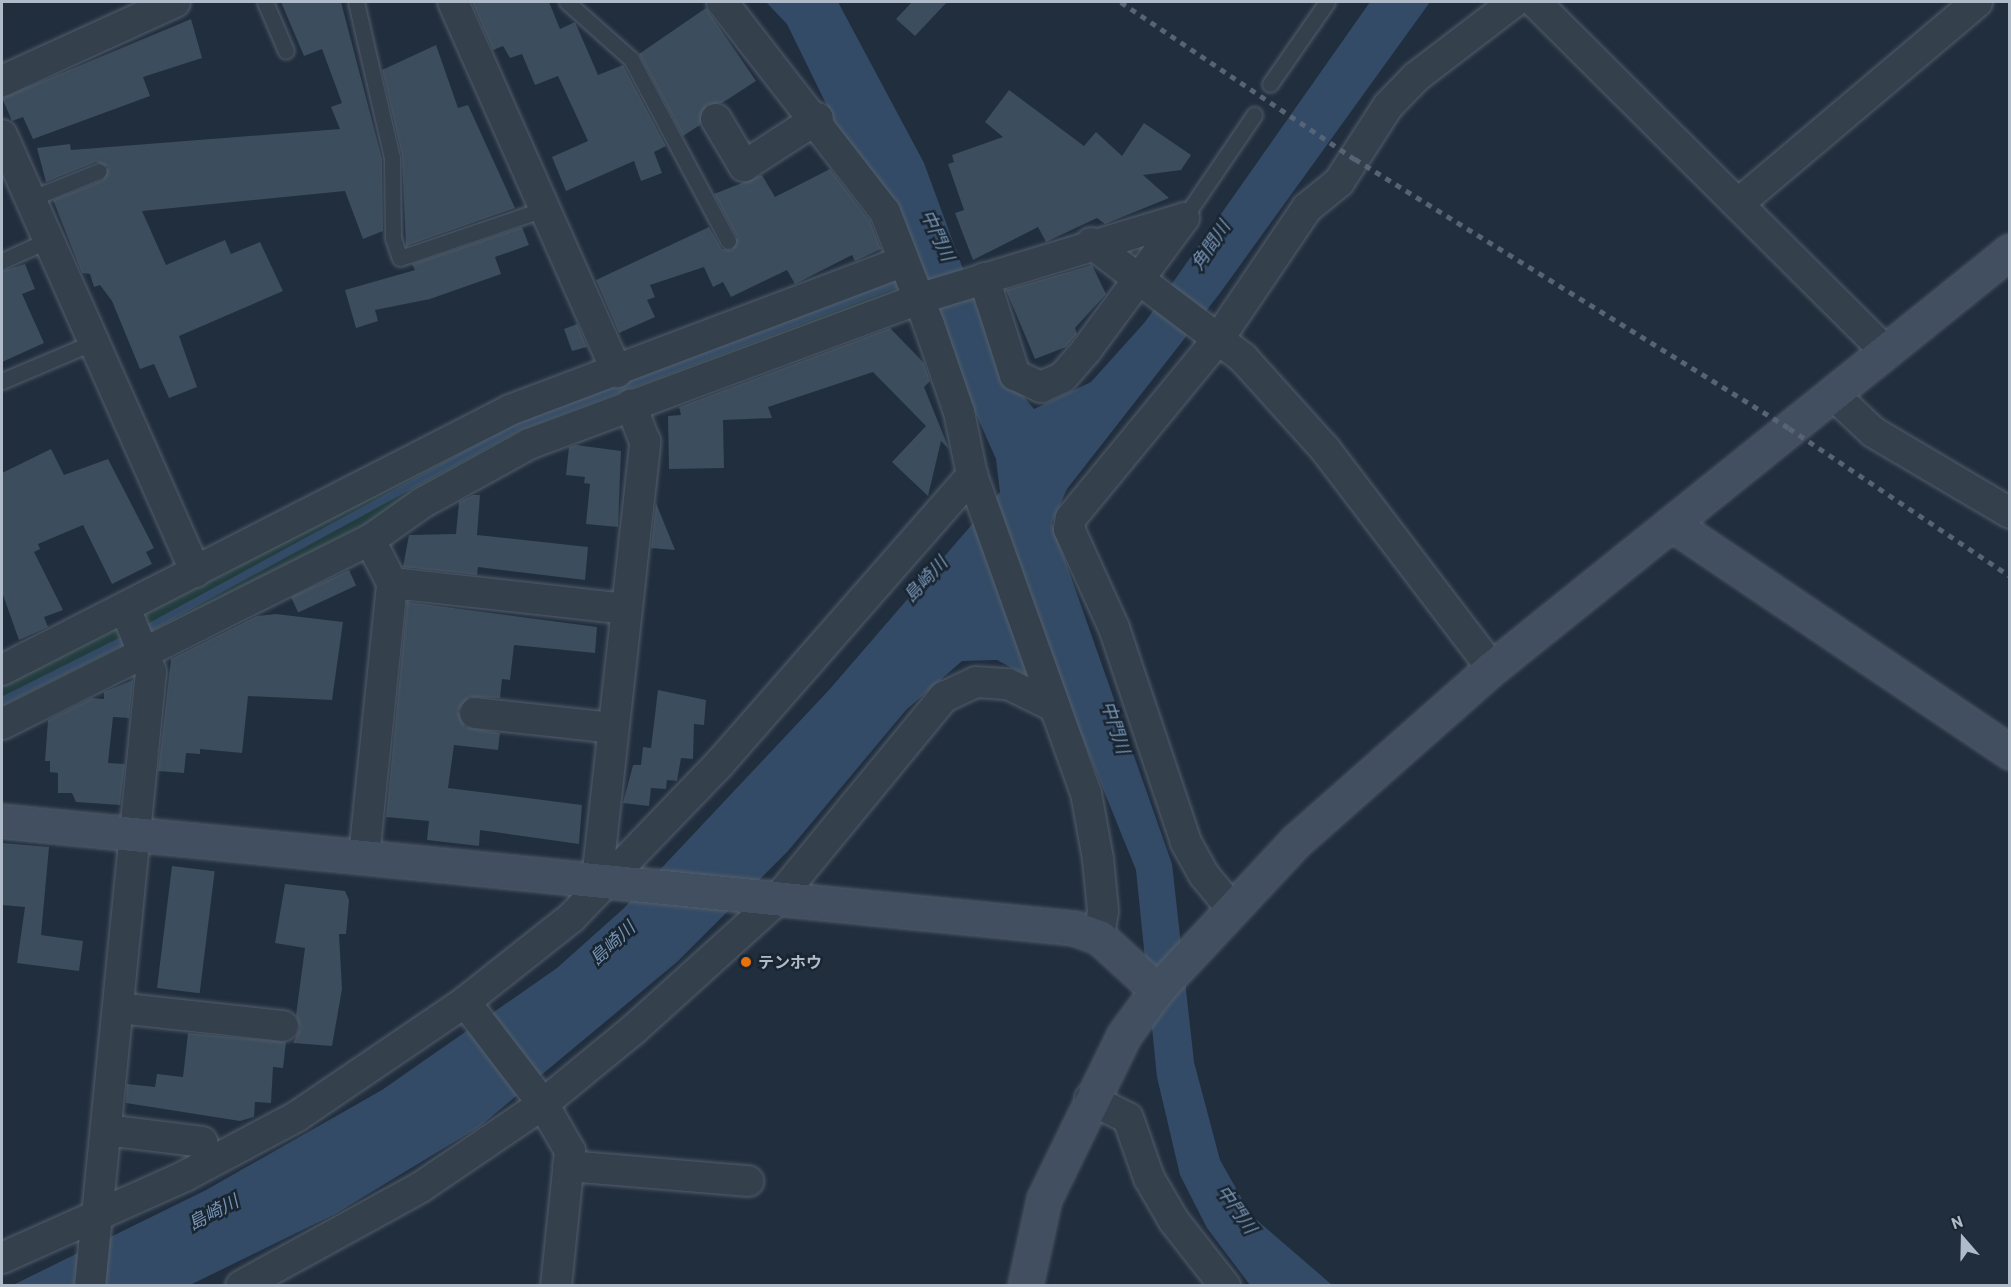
<!DOCTYPE html>
<meta charset="utf-8">
<style>
body{margin:0}
#map{position:relative;width:2011px;height:1287px;overflow:hidden;background:#212e3e;font-family:Barlow,"Noto Sans JP",sans-serif}
div>[style]{position:absolute}
[style*='--x']{left:calc(var(--x)*1px);top:calc(var(--y)*1px);width:calc(var(--w)*1px);rotate:calc(var(--a)*1deg)}
.green>*{inset:0;background:#233d3f}
.water>*{inset:0;background:#334b66}
.stream>*{height:8px;margin:-4px;padding:0 4px;transform-origin:4px;border-radius:4px;background:#334b66}
.building>*{inset:0;background:#3c4d5d;transform-origin:0 0}
.roads{filter:drop-shadow(0 0 2px #535e6b) drop-shadow(0 0 2px #535e6b)}
.lane>*{height:15px;margin:-7.5px;padding:0 7.5px;transform-origin:7.5px;border-radius:7.5px;background:#35404d}
.street>*{height:30px;margin:-15px;padding:0 15px;transform-origin:15px;border-radius:15px;background:#35404d}
.secondary>*{height:33px;margin:-16.5px;padding:0 16.5px;transform-origin:16.5px;border-radius:16.5px;background:#424f61}
.rail>*{height:4.5px;margin-top:-2.25px;transform-origin:0;background:repeating-linear-gradient(90deg,#566475 0 6px,transparent 0 12px)}
.dots>*{width:16px;height:16px;translate:-50% -50%;box-sizing:border-box;border:3px solid #1a2532;border-radius:50%}
span{translate:-50% -50%;white-space:nowrap;text-align:center;line-height:1.15;-webkit-text-stroke:5px #1a2532;paint-order:stroke}
.poi-label{font-size:16px;color:#b0bbc9;font-weight:700}
.left{translate:0 -50%;text-align:left}
.water-label{font-size:18px;color:#7593b3;font-style:italic}
.frame{position:absolute;inset:0;border:3px solid #b0bbc9;pointer-events:none}
.north{position:absolute;left:1933px;top:1209px;width:60px;height:60px;-webkit-text-stroke:4px #1a2532;paint-order:stroke;rotate:340deg;font-size:16px;font-weight:700;line-height:24px;text-align:center;color:#b0bbc9}
.north::after{content:'';display:block;margin:auto;width:21px;height:27px;background:#b0bbc9;clip-path:polygon(50% 0,100% 100%,50% 72%,0 100%)}
</style>
<div id="map">
<div class="green">
<i style="clip-path:polygon(895px 277px,904px 291px,392px 510px,168px 630px,2px 707px,2px 682px,489px 432px)"></i>
</div>
<div class="water">
<i style="clip-path:polygon(766px 2px,838px 2px,924px 163px,999px 367px,1034px 409px,1091px 382px,1145px 322px,1370px 2px,1430px 2px,1220px 293px,1067px 489px,1052px 523px,1172px 864px,1194px 1062px,1220px 1160px,1251px 1215px,1332px 1285px,1250px 1285px,1207px 1228px,1180px 1175px,1157px 1077px,1136px 870px,1078px 727px,1033px 679px,997px 660px,962px 661px,906px 710px,788px 851px,677px 962px,479px 1127px,335px 1214px,190px 1285px,11px 1286px,206px 1190px,382px 1090px,557px 968px,623px 909px,829px 690px,1000px 492px,996px 459px,960px 378px,787px 24px)"></i>
</div>
<div class="stream">
<i style="--x:141;--y:632;--w:428;--a:-28.6"></i>
<i style="--x:517;--y:427;--w:415;--a:-20.7"></i>
<i style="--x:2;--y:701;--w:143;--a:-26.6"></i>
</div>
<div class="building">
<i style="clip-path:polygon(281px 2px,341px 2px,382px 159px,383px 231px,363px 239px,345px 191px,142px 211px,166px 265px,225px 240px,231px 254px,260px 242px,283px 291px,179px 336px,197px 387px,169px 398px,154px 364px,140px 369px,112px 301px,100px 285px,94px 287px,90px 274px,82px 273px,53px 200px,103px 180px,108px 167px,96px 162px,46px 182px,37px 148px,70px 144px,71px 150px,340px 129px,331px 107px,342px 103px,322px 49px,304px 56px)"></i>
<i style="clip-path:polygon(472px 2px,549px 2px,560px 29px,575px 22px,598px 75px,623px 65px,666px 146px,654px 152px,662px 173px,641px 181px,634px 161px,566px 191px,552px 157px,588px 141px,558px 76px,535px 85px,522px 54px,510px 58px,503px 46px,493px 50px)"></i>
<i style="clip-path:polygon(912px 2px,947px 2px,915px 36px,896px 19px)"></i>
<i style="clip-path:polygon(706px 8px,756px 81px,722px 103px,707px 105px,700px 125px,683px 136px,639px 54px)"></i>
<i style="clip-path:polygon(191px 19px,202px 58px,143px 77px,150px 96px,33px 139px,23px 117px,12px 121px,2px 98px)"></i>
<i style="clip-path:polygon(436px 45px,458px 108px,468px 105px,515px 208px,406px 246px,402px 156px,382px 70px)"></i>
<i style="clip-path:polygon(1009px 90px,1084px 146px,1096px 132px,1122px 156px,1144px 123px,1191px 155px,1181px 170px,1143px 175px,1169px 198px,1105px 224px,1097px 218px,1046px 242px,1038px 227px,973px 260px,955px 213px,964px 210px,948px 164px,954px 162px,952px 155px,1003px 137px,985px 122px)"></i>
<i style="clip-path:polygon(830px 169px,870px 221px,881px 249px,855px 261px,852px 255px,795px 284px,787px 270px,731px 297px,723px 282px,713px 287px,704px 267px,650px 285px,655px 297px,647px 300px,655px 317px,619px 333px,596px 280px,709px 227px,722px 249px,732px 250px,737px 237px,714px 194px,762px 175px,775px 197px)"></i>
<i style="clip-path:polygon(522px 227px,529px 245px,495px 257px,501px 274px,430px 299px,375px 310px,378px 321px,356px 328px,345px 290px,415px 270px,412px 264px)"></i>
<i style="clip-path:polygon(25px 264px,35px 289px,22px 294px,44px 343px,2px 362px,2px 271px)"></i>
<i style="clip-path:polygon(1092px 265px,1106px 294px,1075px 328px,1077px 334px,1066px 347px,1035px 359px,1006px 290px)"></i>
<i style="clip-path:polygon(577px 324px,587px 347px,572px 351px,564px 329px)"></i>
<i style="clip-path:polygon(890px 328px,924px 363px,930px 381px,924px 387px,949px 449px,941px 441px,928px 496px,892px 462px,926px 426px,873px 372px,768px 407px,772px 418px,723px 420px,724px 468px,669px 469px,668px 416px,681px 415px,679px 407px)"></i>
<i style="clip-path:polygon(576px 445px,621px 451px,618px 527px,586px 524px,590px 484px,584px 483px,585px 477px,566px 475px,569px 447px)"></i>
<i style="clip-path:polygon(51px 449px,64px 475px,108px 459px,154px 548px,146px 552px,152px 564px,112px 584px,83px 525px,38px 544px,40px 549px,34px 552px,63px 610px,44px 617px,48px 627px,19px 640px,2px 592px,2px 473px)"></i>
<i style="clip-path:polygon(473px 495px,480px 495px,477px 535px,588px 547px,585px 580px,478px 567px,477px 575px,403px 567px,409px 535px,456px 534px,459px 502px)"></i>
<i style="clip-path:polygon(656px 503px,675px 550px,651px 548px)"></i>
<i style="left:349px;top:570px;width:17px;height:64px;rotate:65deg"></i>
<i style="clip-path:polygon(407px 602px,597px 627px,595px 653px,514px 645px,510px 680px,502px 679px,500px 698px,469px 697px,458px 711px,465px 727px,500px 733px,498px 750px,454px 745px,448px 788px,582px 805px,579px 844px,480px 830px,479px 846px,427px 840px,429px 821px,386px 817px)"></i>
<i style="clip-path:polygon(276px 614px,343px 622px,332px 700px,248px 696px,242px 753px,200px 749px,200px 754px,186px 753px,184px 773px,158px 771px,171px 659px,257px 616px)"></i>
<i style="clip-path:polygon(133px 680px,129px 718px,113px 717px,108px 763px,125px 764px,120px 805px,76px 802px,72px 793px,58px 793px,58px 773px,50px 772px,50px 761px,45px 761px,48px 720px,92px 698px,104px 699px,104px 692px)"></i>
<i style="clip-path:polygon(658px 690px,706px 700px,704px 725px,694px 724px,693px 759px,681px 758px,677px 781px,667px 780px,666px 789px,651px 788px,649px 806px,623px 803px,633px 765px,641px 765px,643px 747px,651px 748px)"></i>
<i style="clip-path:polygon(3px 843px,49px 847px,41px 935px,83px 941px,79px 971px,17px 963px,25px 907px,2px 905px)"></i>
<i style="left:172px;top:866px;width:43px;height:123px;rotate:7deg"></i>
<i style="clip-path:polygon(285px 884px,345px 891px,349px 900px,346px 934px,339px 934px,342px 989px,332px 1046px,293px 1043px,300px 1028px,296px 1015px,305px 948px,275px 943px)"></i>
<i style="clip-path:polygon(188px 1033px,286px 1042px,283px 1068px,273px 1067px,271px 1103px,255px 1102px,254px 1117px,240px 1121px,126px 1103px,127px 1084px,155px 1087px,157px 1074px,183px 1077px)"></i>
</div>
<div class="roads">
<div class="lane">
<i style="--x:265;--y:2;--w:53;--a:66.8"></i>
<i style="--x:356;--y:2;--w:160;--a:77"></i>
<i style="--x:392;--y:158;--w:80;--a:89.3"></i>
<i style="--x:393;--y:238;--w:21;--a:71"></i>
<i style="--x:400;--y:258;--w:152;--a:-18.8"></i>
<i style="--x:567;--y:2;--w:86;--a:41.7"></i>
<i style="--x:631;--y:59;--w:206;--a:61.9"></i>
<i style="--x:1270;--y:84;--w:100;--a:-55.2"></i>
<i style="--x:30;--y:199;--w:74;--a:-22.1"></i>
<i style="--x:1184;--y:218;--w:125;--a:-55.8"></i>
<i style="--x:2;--y:261;--w:51;--a:-24.5"></i>
<i style="--x:2;--y:381;--w:100;--a:-23"></i>
</div>
<div class="street">
<i style="--x:453;--y:2;--w:405;--a:66.1"></i>
<i style="--x:722;--y:2;--w:266;--a:52.2"></i>
<i style="--x:885;--y:212;--w:121;--a:68.7"></i>
<i style="--x:929;--y:325;--w:92;--a:71"></i>
<i style="--x:959;--y:412;--w:64;--a:78.3"></i>
<i style="--x:972;--y:475;--w:338;--a:70.3"></i>
<i style="--x:1086;--y:793;--w:67;--a:79.7"></i>
<i style="--x:1098;--y:859;--w:52;--a:84.5"></i>
<i style="--x:1103;--y:911;--w:26;--a:99"></i>
<i style="--x:1535;--y:2;--w:497;--a:44.9"></i>
<i style="--x:2;--y:81;--w:190;--a:-24.5"></i>
<i style="--x:716;--y:119;--w:55;--a:59.2"></i>
<i style="--x:744;--y:166;--w:88;--a:-33"></i>
<i style="--x:2;--y:135;--w:478;--a:66.1"></i>
<i style="--x:1738;--y:204;--w:313;--a:-40.2"></i>
<i style="--x:1091;--y:243;--w:191;--a:37.1"></i>
<i style="--x:1243;--y:358;--w:122;--a:48"></i>
<i style="--x:1325;--y:449;--w:275;--a:52.7"></i>
<i style="--x:984;--y:278;--w:102;--a:72.3"></i>
<i style="--x:1015;--y:375;--w:29;--a:25"></i>
<i style="--x:1041;--y:387;--w:24;--a:-24"></i>
<i style="--x:1063;--y:377;--w:37;--a:-49"></i>
<i style="--x:1087;--y:349;--w:163;--a:-53.5"></i>
<i style="--x:1833;--y:394;--w:55;--a:43.5"></i>
<i style="--x:1873;--y:432;--w:159;--a:30.6"></i>
<i style="--x:370;--y:540;--w:48;--a:62.9"></i>
<i style="--x:392;--y:583;--w:235;--a:6.3"></i>
<i style="--x:2;--y:670;--w:571;--a:-27.1"></i>
<i style="--x:510;--y:410;--w:421;--a:-20.7"></i>
<i style="--x:475;--y:713;--w:139;--a:6.2"></i>
<i style="--x:2;--y:724;--w:411;--a:-26.6"></i>
<i style="--x:370;--y:540;--w:64;--a:-35.4"></i>
<i style="--x:422;--y:503;--w:122;--a:-28.9"></i>
<i style="--x:529;--y:444;--w:415;--a:-20.4"></i>
<i style="--x:918;--y:299;--w:278;--a:-16.9"></i>
<i style="--x:364;--y:856;--w:274;--a:-84.1"></i>
<i style="--x:597;--y:880;--w:441;--a:-83.7"></i>
<i style="--x:645;--y:442;--w:40;--a:-111"></i>
<i style="--x:1232;--y:909;--w:44;--a:-129.5"></i>
<i style="--x:1204;--y:875;--w:38;--a:-119"></i>
<i style="--x:1186;--y:842;--w:226;--a:-108.6"></i>
<i style="--x:1114;--y:628;--w:109;--a:-114.4"></i>
<i style="--x:1069;--y:529;--w:11;--a:-80"></i>
<i style="--x:1071;--y:518;--w:233;--a:-50.6"></i>
<i style="--x:1219;--y:338;--w:157;--a:-55.9"></i>
<i style="--x:1307;--y:208;--w:41;--a:-39.1"></i>
<i style="--x:1339;--y:182;--w:90;--a:-57.2"></i>
<i style="--x:1388;--y:106;--w:40;--a:-46"></i>
<i style="--x:1416;--y:77;--w:123;--a:-37.4"></i>
<i style="--x:465;--y:1002;--w:128;--a:52.6"></i>
<i style="--x:543;--y:1104;--w:54;--a:60.1"></i>
<i style="--x:570;--y:1151;--w:136;--a:95.9"></i>
<i style="--x:118;--y:1008;--w:166;--a:6.2"></i>
<i style="--x:1090;--y:1099;--w:42;--a:26.6"></i>
<i style="--x:1128;--y:1118;--w:64;--a:70.7"></i>
<i style="--x:1149;--y:1178;--w:50;--a:59.8"></i>
<i style="--x:1174;--y:1221;--w:83;--a:51.9"></i>
<i style="--x:106;--y:1130;--w:97;--a:7.1"></i>
<i style="--x:568;--y:1166;--w:181;--a:4.8"></i>
<i style="--x:2;--y:1258;--w:201;--a:-24.1"></i>
<i style="--x:185;--y:1176;--w:126;--a:-28"></i>
<i style="--x:296;--y:1117;--w:204;--a:-34.2"></i>
<i style="--x:465;--y:1002;--w:135;--a:-38.4"></i>
<i style="--x:571;--y:918;--w:215;--a:-46.1"></i>
<i style="--x:720;--y:763;--w:383;--a:-48.8"></i>
<i style="--x:90;--y:1286;--w:617;--a:-84.33"></i>
<i style="--x:151;--y:672;--w:69;--a:-112.1"></i>
<i style="--x:241;--y:1286;--w:205;--a:-28.8"></i>
<i style="--x:421;--y:1187;--w:148;--a:-34.2"></i>
<i style="--x:543;--y:1104;--w:117;--a:-39.4"></i>
<i style="--x:633;--y:1030;--w:194;--a:-42.1"></i>
<i style="--x:777;--y:900;--w:263;--a:-50.6"></i>
<i style="--x:944;--y:697;--w:35;--a:-25"></i>
<i style="--x:976;--y:682;--w:32;--a:4"></i>
<i style="--x:1008;--y:684;--w:52;--a:26.1"></i>
</div>
<div class="secondary">
<i style="--x:1672;--y:524;--w:408;--a:34"></i>
<i style="--x:2;--y:821;--w:1077;--a:5.7"></i>
<i style="--x:1074;--y:928;--w:27;--a:20"></i>
<i style="--x:1099;--y:937;--w:79;--a:42.4"></i>
<i style="--x:1025;--y:1286;--w:89;--a:-77.7"></i>
<i style="--x:1044;--y:1199;--w:182;--a:-64"></i>
<i style="--x:1124;--y:1035;--w:56;--a:-53.7"></i>
<i style="--x:1157;--y:990;--w:202;--a:-47"></i>
<i style="--x:1295;--y:842;--w:263;--a:-41.5"></i>
<i style="--x:1492;--y:668;--w:665;--a:-38.83"></i>
</div>
</div>
<div class="rail">
<i style="--x:1121;--y:2;--w:282;--a:33.9"></i>
<i style="--x:1355;--y:159;--w:511;--a:31.79"></i>
<i style="--x:1789;--y:428;--w:266;--a:33.8"></i>
</div>
<div class="dots">
<i style="left:746px;top:962px;background:#e8710a"></i>
</div>
<div class="poi-label">
<span class="left" style="left:758px;top:962px">テンホウ</span>
</div>
<div class="water-label">
<span style="left:938px;top:235px;rotate:65deg">中門川</span>
<span style="left:1210px;top:245px;rotate:-56deg">角間川</span>
<span style="left:925px;top:579px;rotate:-47deg">島崎川</span>
<span style="left:1116px;top:727px;rotate:72deg">中門川</span>
<span style="left:612px;top:943px;rotate:-43deg">島崎川</span>
<span style="left:1237px;top:1209px;rotate:55deg">中門川</span>
<span style="left:213px;top:1212px;rotate:-28deg">島崎川</span>
</div>
<div class="frame"></div>
<div class="north">N</div>
</div>
